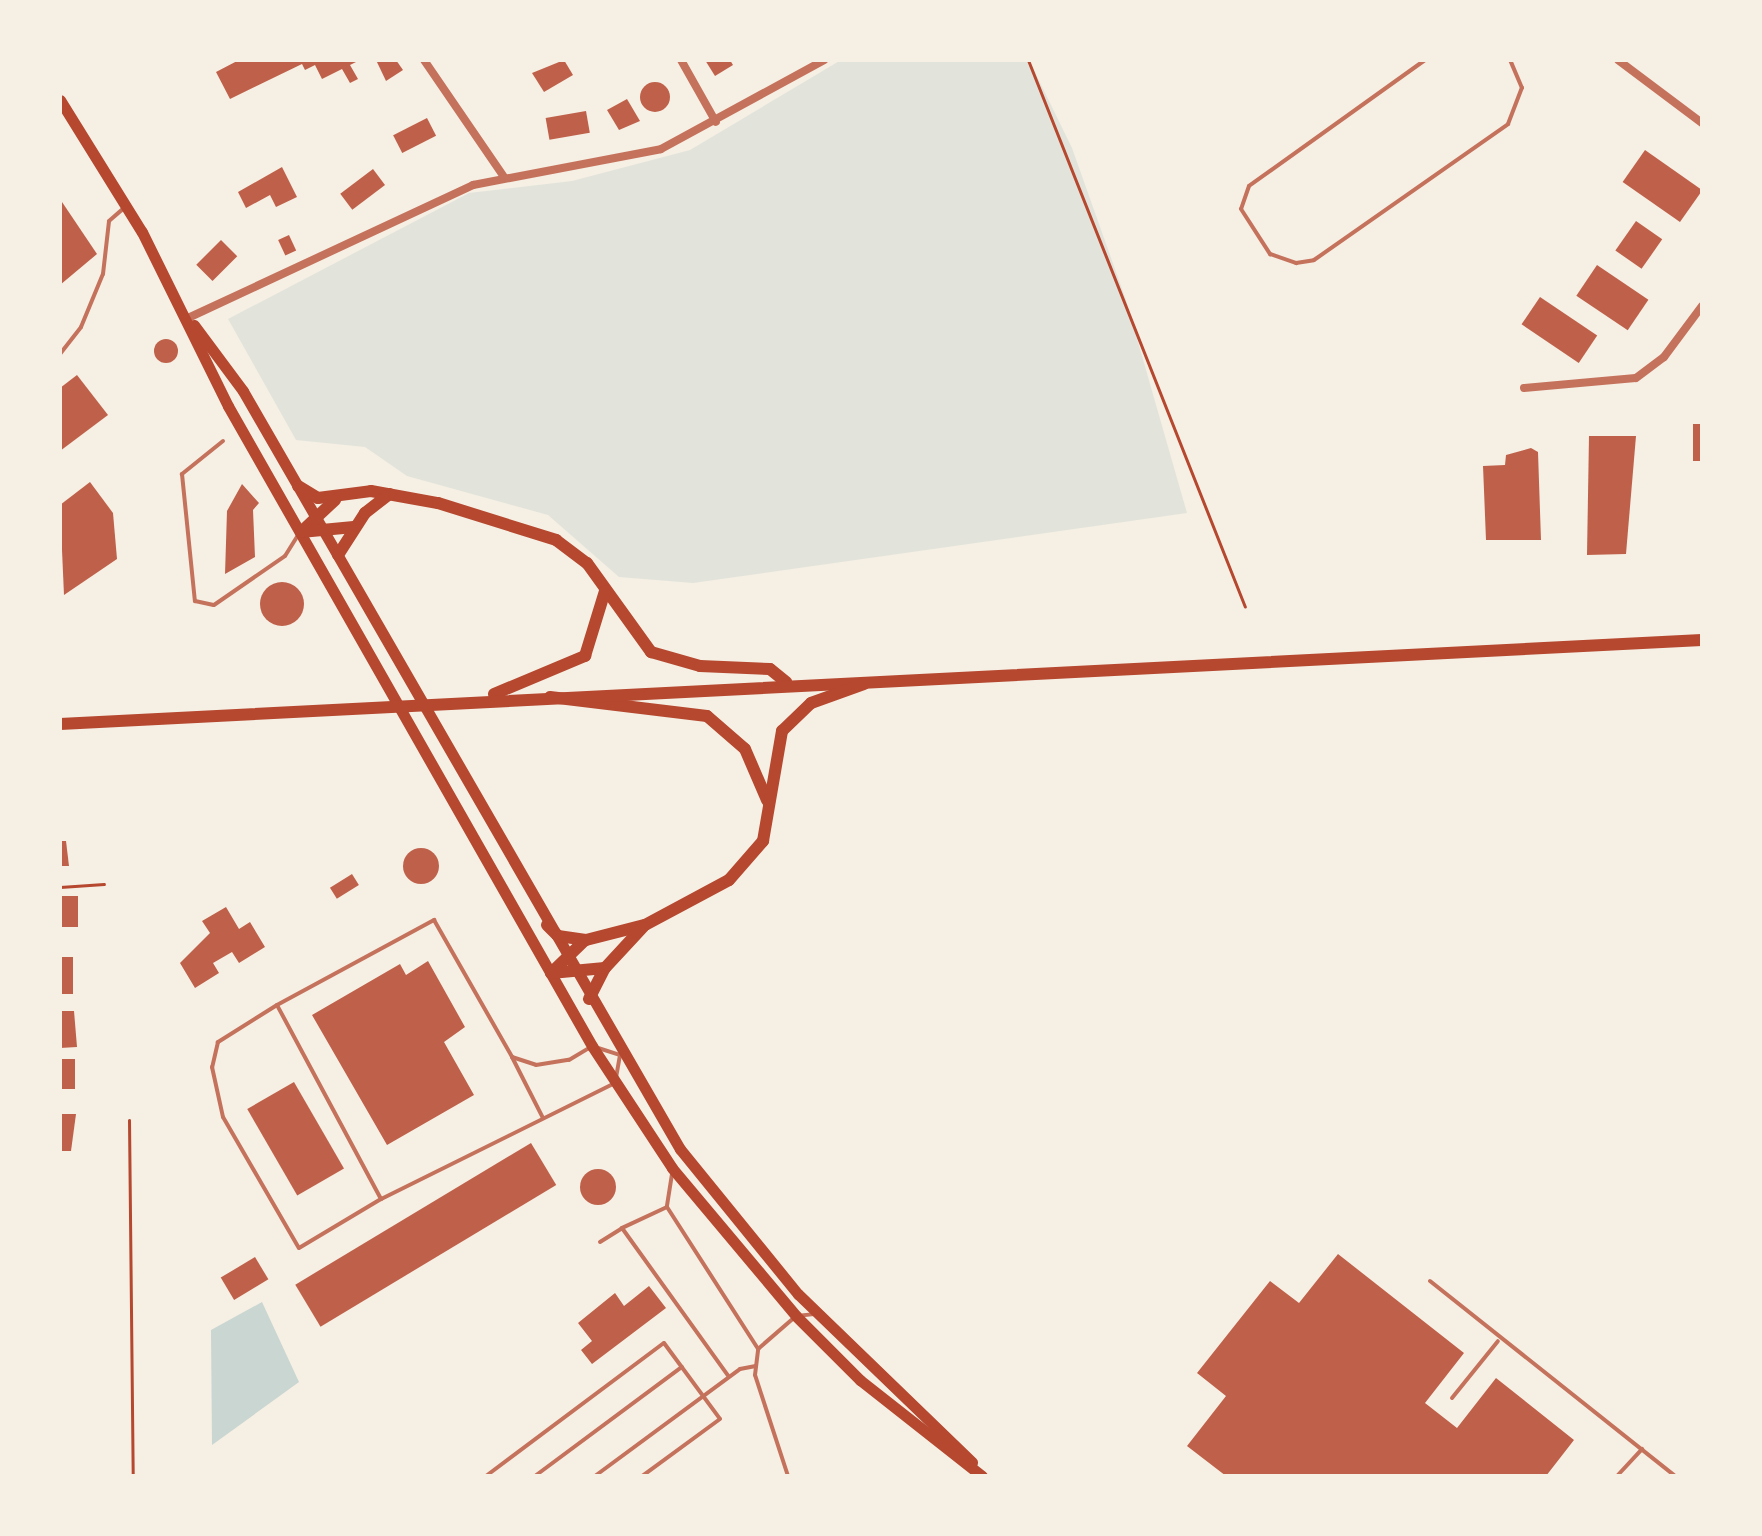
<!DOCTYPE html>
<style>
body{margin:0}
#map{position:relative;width:1762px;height:1536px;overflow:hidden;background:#f6efe4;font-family:Mulish,sans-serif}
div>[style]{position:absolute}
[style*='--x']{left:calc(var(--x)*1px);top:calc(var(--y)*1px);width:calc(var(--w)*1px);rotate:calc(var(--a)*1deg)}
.green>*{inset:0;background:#e2e4dc}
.water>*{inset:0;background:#c9d6d2}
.building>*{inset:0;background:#bf614a;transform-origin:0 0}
.round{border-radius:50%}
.path>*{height:3px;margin:-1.5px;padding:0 1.5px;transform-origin:1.5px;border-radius:1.5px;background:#b5482f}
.service>*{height:4px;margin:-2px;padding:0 2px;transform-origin:2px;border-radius:2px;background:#c5725c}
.minor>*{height:8px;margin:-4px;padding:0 4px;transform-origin:4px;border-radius:4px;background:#c5725c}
.secondary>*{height:11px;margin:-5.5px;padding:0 5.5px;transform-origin:5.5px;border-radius:5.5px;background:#b5482f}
.primary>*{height:12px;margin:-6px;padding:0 6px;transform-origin:6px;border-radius:6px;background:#b5482f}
span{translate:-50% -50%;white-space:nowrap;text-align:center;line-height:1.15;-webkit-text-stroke:7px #f6efe4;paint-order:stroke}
.frame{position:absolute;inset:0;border:62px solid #f6efe4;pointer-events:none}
</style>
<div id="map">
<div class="green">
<i style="clip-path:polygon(841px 60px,1029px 60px,1072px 148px,1126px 300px,1187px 513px,693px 583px,619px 577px,548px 515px,407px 476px,365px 447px,296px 440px,228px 319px,469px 193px,572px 181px,690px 150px)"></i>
</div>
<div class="water">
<i style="clip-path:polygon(262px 1302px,299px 1382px,212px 1445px,211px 1330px)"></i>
</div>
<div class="building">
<i style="clip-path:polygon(239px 60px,360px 60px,350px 65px,358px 79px,350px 83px,342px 69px,322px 79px,315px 65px,305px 70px,302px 64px,230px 99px,216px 72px)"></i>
<i style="clip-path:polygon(376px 60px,396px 60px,403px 70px,386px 81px)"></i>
<i style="clip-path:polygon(564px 60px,573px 75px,544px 92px,532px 73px)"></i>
<i style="clip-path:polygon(705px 60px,730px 60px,733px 65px,715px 76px)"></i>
<i class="round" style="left:640px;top:82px;width:30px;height:30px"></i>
<i style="clip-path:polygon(627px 99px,640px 121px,619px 130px,607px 110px)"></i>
<i style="left:586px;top:111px;width:22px;height:41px;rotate:80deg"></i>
<i style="left:427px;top:118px;width:20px;height:38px;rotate:63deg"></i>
<i style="left:1645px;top:150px;width:70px;height:39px;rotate:35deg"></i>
<i style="clip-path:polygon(282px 167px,297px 197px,276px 207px,270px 195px,246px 208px,238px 192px)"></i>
<i style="left:373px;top:169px;width:20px;height:41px;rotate:53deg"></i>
<i style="clip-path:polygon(60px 199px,97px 254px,60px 285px)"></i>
<i style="left:1636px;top:221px;width:32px;height:36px;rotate:35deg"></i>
<i style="left:289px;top:235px;width:17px;height:12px;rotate:65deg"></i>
<i style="left:221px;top:240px;width:23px;height:35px;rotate:45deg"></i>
<i style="left:1597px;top:265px;width:62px;height:37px;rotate:34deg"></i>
<i style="left:1540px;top:297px;width:69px;height:33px;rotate:34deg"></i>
<i class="round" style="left:154px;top:339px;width:24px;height:24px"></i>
<i style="clip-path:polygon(77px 375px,108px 415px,60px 451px,60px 388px)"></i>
<i style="left:1693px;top:424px;width:9px;height:37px"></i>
<i style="clip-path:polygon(1589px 436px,1636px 436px,1626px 554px,1587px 555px)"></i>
<i style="clip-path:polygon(1531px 448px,1538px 452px,1541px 540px,1486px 540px,1483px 466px,1505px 465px,1506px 455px)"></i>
<i style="clip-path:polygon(90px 482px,113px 513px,117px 559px,64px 595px,60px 505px)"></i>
<i style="clip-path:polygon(242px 484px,259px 503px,253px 510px,255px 557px,225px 574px,227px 511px)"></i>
<i class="round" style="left:260px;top:582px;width:44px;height:44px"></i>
<i style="clip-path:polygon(60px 841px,66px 841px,69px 866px,60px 866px)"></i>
<i class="round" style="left:403px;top:848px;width:36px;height:36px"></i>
<i style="left:352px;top:874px;width:13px;height:26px;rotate:58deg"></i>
<i style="left:60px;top:896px;width:18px;height:31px"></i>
<i style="clip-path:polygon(226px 907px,239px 929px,250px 922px,265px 947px,239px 963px,232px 952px,213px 963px,219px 973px,195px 988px,180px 963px,210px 933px,202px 921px)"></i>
<i style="left:60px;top:957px;width:13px;height:37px"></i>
<i style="clip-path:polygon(428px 961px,465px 1027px,444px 1042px,474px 1095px,387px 1145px,312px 1015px,400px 964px,406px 975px)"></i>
<i style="clip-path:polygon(60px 1011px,74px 1011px,77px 1047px,60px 1048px)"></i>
<i style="left:60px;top:1059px;width:15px;height:30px"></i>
<i style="left:294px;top:1082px;width:100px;height:54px;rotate:60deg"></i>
<i style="clip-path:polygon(60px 1114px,76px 1114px,71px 1151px,60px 1151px)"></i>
<i style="left:531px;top:1143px;width:49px;height:275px;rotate:59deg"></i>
<i class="round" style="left:580px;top:1169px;width:36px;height:36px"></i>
<i style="clip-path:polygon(1338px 1254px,1464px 1353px,1425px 1403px,1457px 1428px,1496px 1378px,1574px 1440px,1546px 1476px,1226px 1476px,1187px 1446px,1226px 1396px,1197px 1373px,1270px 1281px,1299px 1303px)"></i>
<i style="left:255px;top:1257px;width:26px;height:40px;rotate:59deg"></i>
<i style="clip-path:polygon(649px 1286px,666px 1308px,592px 1364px,581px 1350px,592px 1341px,578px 1323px,615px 1293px,624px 1306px)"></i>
</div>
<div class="path">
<i style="--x:1028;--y:60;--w:588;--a:68.36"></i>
<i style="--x:60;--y:887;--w:44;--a:-3.9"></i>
<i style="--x:129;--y:1120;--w:356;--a:89.4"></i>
</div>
<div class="service">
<i style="--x:1425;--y:60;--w:216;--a:144.4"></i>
<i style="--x:1249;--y:186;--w:24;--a:109"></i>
<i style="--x:1241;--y:209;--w:54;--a:57.2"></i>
<i style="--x:1270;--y:254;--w:28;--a:19"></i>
<i style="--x:1296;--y:263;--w:18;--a:-9"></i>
<i style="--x:1314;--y:260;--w:237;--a:-35"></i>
<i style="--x:1508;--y:124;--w:39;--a:-69"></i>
<i style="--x:1522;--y:88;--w:30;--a:-113"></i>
<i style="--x:60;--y:354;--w:34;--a:-52"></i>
<i style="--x:81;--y:327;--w:57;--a:-67.5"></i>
<i style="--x:103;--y:274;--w:53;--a:-83.5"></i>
<i style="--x:109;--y:221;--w:20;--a:-41"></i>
<i style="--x:223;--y:441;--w:53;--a:141.2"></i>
<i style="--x:182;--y:474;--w:128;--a:84.2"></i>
<i style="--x:195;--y:601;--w:19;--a:12"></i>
<i style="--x:214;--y:605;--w:86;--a:-34.6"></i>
<i style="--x:285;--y:556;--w:25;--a:-58"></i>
<i style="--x:434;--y:920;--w:158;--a:60.3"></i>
<i style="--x:512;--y:1057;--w:25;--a:18"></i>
<i style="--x:536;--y:1065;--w:33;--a:-9"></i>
<i style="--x:569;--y:1060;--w:27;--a:-31"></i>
<i style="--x:592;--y:1046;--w:29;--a:18"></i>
<i style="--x:620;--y:1055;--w:28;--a:100"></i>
<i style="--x:615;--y:1083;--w:261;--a:153.6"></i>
<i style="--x:381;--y:1199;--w:220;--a:-118.2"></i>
<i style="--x:277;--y:1005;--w:179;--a:-28.4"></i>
<i style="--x:277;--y:1005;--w:70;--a:147.9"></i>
<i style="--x:218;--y:1042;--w:26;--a:103"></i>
<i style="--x:212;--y:1067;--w:51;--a:77.6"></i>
<i style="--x:223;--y:1117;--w:151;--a:59.9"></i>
<i style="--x:299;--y:1248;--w:96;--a:-30.9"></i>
<i style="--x:512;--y:1057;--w:68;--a:63.1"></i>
<i style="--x:672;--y:1174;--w:33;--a:99"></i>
<i style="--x:667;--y:1207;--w:169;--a:57.3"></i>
<i style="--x:667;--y:1207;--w:50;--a:155"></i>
<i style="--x:622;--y:1228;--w:183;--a:54.3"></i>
<i style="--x:600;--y:1242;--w:26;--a:-32"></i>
<i style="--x:1430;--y:1281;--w:313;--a:38.5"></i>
<i style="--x:1452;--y:1398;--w:73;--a:-51.1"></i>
<i style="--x:486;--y:1476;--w:222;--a:-36.8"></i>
<i style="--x:664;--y:1343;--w:94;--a:53.6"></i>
<i style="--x:720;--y:1419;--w:97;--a:143.8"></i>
<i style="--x:535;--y:1476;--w:183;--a:-36.6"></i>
<i style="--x:595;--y:1476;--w:180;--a:-36.4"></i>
<i style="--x:740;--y:1369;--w:16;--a:-11"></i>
<i style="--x:788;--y:1476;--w:106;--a:-108.1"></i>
<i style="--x:755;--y:1375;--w:26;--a:-83"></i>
<i style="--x:758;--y:1349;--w:50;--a:-41"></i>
<i style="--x:796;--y:1316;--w:18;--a:-6"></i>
<i style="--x:1617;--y:1476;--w:37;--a:-47"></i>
</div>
<div class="minor">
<i style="--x:424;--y:60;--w:142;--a:55.6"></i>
<i style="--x:681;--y:60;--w:71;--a:60.6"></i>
<i style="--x:1618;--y:60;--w:105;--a:36.9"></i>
<i style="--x:188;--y:318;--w:315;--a:-25"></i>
<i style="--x:473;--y:185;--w:191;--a:-10.8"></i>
<i style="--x:661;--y:149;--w:186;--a:-28.6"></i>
<i style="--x:1524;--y:388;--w:112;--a:-5.1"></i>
<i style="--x:1636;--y:378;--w:35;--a:-37"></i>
<i style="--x:1664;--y:357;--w:64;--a:-53.3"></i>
</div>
<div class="secondary">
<i style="--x:60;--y:100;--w:155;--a:58.2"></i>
<i style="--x:142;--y:232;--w:194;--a:63.7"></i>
<i style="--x:228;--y:406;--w:736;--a:60.37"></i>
<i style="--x:592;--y:1046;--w:146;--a:56.7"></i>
<i style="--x:672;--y:1168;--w:193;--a:50"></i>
<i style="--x:796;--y:1316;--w:91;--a:45"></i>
<i style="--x:860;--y:1380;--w:155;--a:38.2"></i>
<i style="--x:194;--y:325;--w:82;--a:53.4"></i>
<i style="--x:243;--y:391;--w:875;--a:60.04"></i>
<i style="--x:680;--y:1149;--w:187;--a:50.9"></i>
<i style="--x:798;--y:1294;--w:242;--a:44"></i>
</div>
<div class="primary">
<i style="--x:298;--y:486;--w:23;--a:31"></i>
<i style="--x:318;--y:498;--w:53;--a:-7.5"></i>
<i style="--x:371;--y:491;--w:68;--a:10.2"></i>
<i style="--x:438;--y:503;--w:124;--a:17.4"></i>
<i style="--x:556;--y:540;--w:39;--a:37"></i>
<i style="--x:587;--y:563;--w:110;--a:54.3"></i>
<i style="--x:651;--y:652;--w:51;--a:15.9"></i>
<i style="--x:700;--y:666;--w:70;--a:2.5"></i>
<i style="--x:770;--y:669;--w:21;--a:39"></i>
<i style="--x:301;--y:532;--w:53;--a:-5.4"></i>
<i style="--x:301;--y:532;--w:47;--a:-43.3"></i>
<i style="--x:338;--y:555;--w:50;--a:-57.3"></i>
<i style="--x:365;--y:513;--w:31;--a:-38"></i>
<i style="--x:494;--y:694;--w:99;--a:-22.7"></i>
<i style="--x:585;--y:656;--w:68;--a:-72.9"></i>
<i style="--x:550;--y:697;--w:158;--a:6.9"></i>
<i style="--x:707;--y:716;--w:50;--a:41"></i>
<i style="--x:745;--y:749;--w:56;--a:66.7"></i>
<i style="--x:60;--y:724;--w:1644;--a:-2.93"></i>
<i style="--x:547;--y:925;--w:16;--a:45"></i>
<i style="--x:558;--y:936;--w:28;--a:8"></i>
<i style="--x:586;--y:940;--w:61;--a:-14.3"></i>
<i style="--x:645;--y:925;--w:95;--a:-28.2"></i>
<i style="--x:729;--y:880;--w:52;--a:-48.9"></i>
<i style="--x:763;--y:841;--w:112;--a:-80.2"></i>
<i style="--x:782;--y:731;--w:40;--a:-44"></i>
<i style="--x:811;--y:703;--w:56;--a:-19.7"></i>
<i style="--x:551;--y:973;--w:54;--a:-5.3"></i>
<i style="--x:551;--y:973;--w:45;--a:-44.1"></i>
<i style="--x:589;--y:999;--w:35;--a:-63"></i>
<i style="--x:605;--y:968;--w:56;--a:-47.2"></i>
</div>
<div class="frame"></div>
</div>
